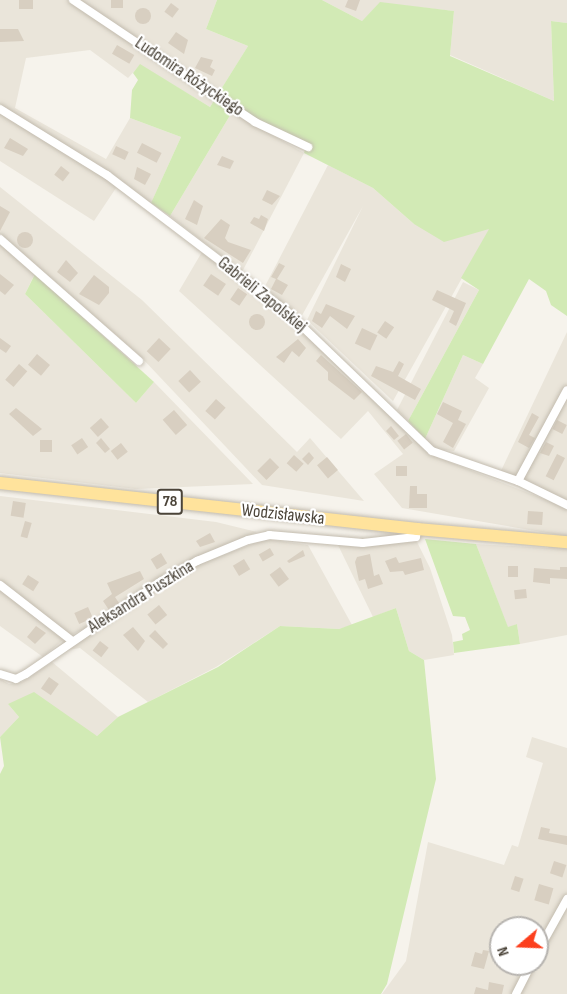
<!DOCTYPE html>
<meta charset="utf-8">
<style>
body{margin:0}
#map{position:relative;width:567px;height:994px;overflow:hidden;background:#f6f3ec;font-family:"Sofia Sans Condensed",sans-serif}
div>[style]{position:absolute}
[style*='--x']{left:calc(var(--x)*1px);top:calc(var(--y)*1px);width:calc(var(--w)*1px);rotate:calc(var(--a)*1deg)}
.residential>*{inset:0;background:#eae5da}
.green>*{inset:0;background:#d2eab5}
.building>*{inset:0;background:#d8cfc1;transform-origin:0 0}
.round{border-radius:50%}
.roads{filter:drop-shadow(0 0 2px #c2bbae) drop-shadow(0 0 2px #c2bbae)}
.minor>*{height:8px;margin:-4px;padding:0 4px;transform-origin:4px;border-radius:4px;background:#fff}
.primary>*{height:12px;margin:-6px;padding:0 6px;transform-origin:6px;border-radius:6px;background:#ffe39c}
span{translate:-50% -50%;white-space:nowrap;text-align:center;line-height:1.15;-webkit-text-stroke:4.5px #fff;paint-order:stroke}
.shield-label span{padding:2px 4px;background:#fff;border:2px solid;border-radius:4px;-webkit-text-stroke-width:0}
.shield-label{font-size:16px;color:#4b4439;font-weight:700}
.street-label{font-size:18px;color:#4b4439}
.north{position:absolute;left:489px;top:916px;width:60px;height:60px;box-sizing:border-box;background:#fff;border:2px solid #b7b4b0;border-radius:50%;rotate:251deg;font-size:16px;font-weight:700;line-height:24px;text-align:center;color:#4b4439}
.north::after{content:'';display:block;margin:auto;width:21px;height:27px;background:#fc3f1d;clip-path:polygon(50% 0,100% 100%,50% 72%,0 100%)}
</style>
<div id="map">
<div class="residential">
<i style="clip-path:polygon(0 0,217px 0,206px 29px,248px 46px,210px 107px,140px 65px,128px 78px,90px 50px,26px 58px,15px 108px,106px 159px,130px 118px,181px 137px,148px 210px,116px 188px,94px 221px,0 161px)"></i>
<i style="clip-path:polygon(322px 0,567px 0,567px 23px,551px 21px,554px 101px,450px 55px,454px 11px,380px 3px,362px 21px)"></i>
<i style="clip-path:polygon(232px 112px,304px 153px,242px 272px,170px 216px)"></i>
<i style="clip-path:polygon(328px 165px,373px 188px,414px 224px,490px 228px,393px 401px,307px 320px,363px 206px,300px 319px,263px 290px)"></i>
<i style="clip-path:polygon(0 187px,142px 300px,297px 452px,310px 438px,364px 501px,262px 485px,141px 357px,38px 267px,25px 294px,136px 403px,154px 382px,253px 484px,136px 489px,0 473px)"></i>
<i style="clip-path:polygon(202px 252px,298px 327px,439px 458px,567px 508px,567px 635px,520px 644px,517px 624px,508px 628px,476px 544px,548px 548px,559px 535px,402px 508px,374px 474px,403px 454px,368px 411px,341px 439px,179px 291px)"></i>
<i style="clip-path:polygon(463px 282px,479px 290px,408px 421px,397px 410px)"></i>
<i style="clip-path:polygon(567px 332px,567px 505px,499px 475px)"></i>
<i style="clip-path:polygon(463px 355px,483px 364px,475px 378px,489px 388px,454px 451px,434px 449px,425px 439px)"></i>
<i style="clip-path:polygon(0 496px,216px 522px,257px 532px,175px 569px,92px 625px,71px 635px,0 580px)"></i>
<i style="clip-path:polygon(265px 539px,308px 545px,352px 625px,339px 629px,280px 626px,216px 667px,148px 702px,80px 648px,67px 650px,195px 566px)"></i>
<i style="clip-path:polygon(417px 542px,430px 568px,452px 635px,454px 655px,424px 660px,409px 651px,396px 608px,373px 617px,337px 543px)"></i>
<i style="clip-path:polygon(0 588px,65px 638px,43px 657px,0 626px)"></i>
<i style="clip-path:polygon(52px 662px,118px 717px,97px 736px,8px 704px,19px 717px,0 737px,0 679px,9px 684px,22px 682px)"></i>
<i style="clip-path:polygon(evenodd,532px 737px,567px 748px,567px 994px,382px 994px,406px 961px,428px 842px,504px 865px,512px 845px,518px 847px,543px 763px,526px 757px,532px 737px,501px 928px,537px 928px,537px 964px,501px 964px,501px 928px)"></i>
</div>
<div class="green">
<i style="clip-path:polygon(217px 0,322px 0,362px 21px,380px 2px,454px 11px,450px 56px,554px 101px,551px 21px,567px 23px,567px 316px,551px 305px,546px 291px,529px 279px,483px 364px,463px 355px,425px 439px,408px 421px,479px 290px,461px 278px,489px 229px,444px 242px,414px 224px,373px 188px,304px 153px,307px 143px,255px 119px,218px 94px,248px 46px,206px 29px)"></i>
<i style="clip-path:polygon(140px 64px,210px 107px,215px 99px,232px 112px,170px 216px,151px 203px,181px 137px,130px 118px,132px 90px,138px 80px,133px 73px)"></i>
<i style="clip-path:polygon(35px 274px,154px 382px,136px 403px,25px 294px)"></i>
<i style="clip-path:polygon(425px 539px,476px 544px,508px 627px,517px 624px,520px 644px,454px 653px,453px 642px,463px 640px,462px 634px,470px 630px,465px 617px,453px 616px)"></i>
<i style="clip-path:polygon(396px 608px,409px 651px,424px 660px,436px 779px,387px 984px,381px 994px,0 994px,0 774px,4px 766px,0 737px,19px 717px,8px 704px,34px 692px,97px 736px,118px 717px,218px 667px,280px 626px,339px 629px)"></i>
</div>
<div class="building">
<i style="left:19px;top:0;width:14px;height:9px"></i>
<i style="left:111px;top:0;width:12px;height:8px"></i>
<i style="clip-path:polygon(348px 0,360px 0,356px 11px,345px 7px)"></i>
<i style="left:171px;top:3px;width:10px;height:11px;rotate:37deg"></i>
<i class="round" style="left:135px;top:8px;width:16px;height:16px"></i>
<i style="clip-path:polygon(0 29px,18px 29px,24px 41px,0 42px)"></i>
<i style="clip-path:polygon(176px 32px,188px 40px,184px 54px,168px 43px)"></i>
<i style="left:117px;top:45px;width:20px;height:10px;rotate:30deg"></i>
<i style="clip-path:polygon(201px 57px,213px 60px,210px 67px,215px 70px,212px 76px,195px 68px)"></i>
<i style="clip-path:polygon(10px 138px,28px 149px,23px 156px,4px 148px)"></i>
<i style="left:142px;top:143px;width:22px;height:11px;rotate:27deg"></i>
<i style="left:116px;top:146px;width:14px;height:9px;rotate:25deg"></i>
<i style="clip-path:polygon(222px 156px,234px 161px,230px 169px,217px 165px)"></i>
<i style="left:61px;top:166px;width:11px;height:11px;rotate:38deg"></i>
<i style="clip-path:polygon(137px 167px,151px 174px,145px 185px,134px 179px)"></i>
<i style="clip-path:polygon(267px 190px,280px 196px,272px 205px,262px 200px)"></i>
<i style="clip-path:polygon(194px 200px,203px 206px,197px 225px,185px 219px)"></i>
<i style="clip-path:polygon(0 206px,10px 212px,0 231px)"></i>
<i style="clip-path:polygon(261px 215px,268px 219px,264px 231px,250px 223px,254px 217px,259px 219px)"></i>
<i style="clip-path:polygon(221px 219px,230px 225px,225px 238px,228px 242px,251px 250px,243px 263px,204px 238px)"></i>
<i class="round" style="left:17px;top:232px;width:16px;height:16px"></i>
<i style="clip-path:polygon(66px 260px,78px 273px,70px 282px,57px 272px)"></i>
<i style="clip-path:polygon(279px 263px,285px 266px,277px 279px,288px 285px,282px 295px,271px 289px,276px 279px,271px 277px)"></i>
<i style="clip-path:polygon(341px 264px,351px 269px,345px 282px,336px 277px)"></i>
<i style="clip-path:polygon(0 274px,14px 285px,5px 295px,0 291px)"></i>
<i style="left:211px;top:274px;width:18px;height:14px;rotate:34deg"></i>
<i style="clip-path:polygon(94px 275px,109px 287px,109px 293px,99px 305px,79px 294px)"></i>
<i style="left:238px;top:288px;width:11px;height:14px;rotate:34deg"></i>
<i style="clip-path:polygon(437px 290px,466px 303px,456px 326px,449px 322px,454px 311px,432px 300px)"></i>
<i style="clip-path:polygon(326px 304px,355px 316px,347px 329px,330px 316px,322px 328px,312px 321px,316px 311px,321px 314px)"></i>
<i class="round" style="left:249px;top:314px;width:16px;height:16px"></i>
<i style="left:385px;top:321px;width:11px;height:14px;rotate:34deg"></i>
<i style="left:362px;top:328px;width:17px;height:17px;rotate:25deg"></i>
<i style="clip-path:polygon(0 338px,11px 346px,6px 353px,0 349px)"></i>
<i style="left:159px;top:338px;width:16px;height:18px;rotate:43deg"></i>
<i style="clip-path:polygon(298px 339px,306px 348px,299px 357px,292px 351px,284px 363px,276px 357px)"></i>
<i style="left:37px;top:354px;width:17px;height:14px;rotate:40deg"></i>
<i style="clip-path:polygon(321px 355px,362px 392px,354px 400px,328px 380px,328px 372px,316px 361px)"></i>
<i style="clip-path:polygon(399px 361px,404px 364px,398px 376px,421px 389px,415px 400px,371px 376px,376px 366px,393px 372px)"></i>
<i style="left:19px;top:364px;width:11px;height:21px;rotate:41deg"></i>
<i style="left:190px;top:370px;width:16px;height:16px;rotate:47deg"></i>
<i style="left:216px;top:399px;width:13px;height:16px;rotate:42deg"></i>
<i style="clip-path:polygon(443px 402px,462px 411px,458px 420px,466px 424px,453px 448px,443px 442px,453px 423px,437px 414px)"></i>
<i style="clip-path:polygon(16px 408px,42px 429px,33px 436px,9px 414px)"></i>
<i style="left:174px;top:410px;width:20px;height:15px;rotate:49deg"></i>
<i style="clip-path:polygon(532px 413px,539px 417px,529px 435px,535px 438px,529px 448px,518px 442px)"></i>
<i style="left:101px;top:418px;width:12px;height:15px;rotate:48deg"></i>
<i style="left:557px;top:420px;width:11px;height:10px;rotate:27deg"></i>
<i style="clip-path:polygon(391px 426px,399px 436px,394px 440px,386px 431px)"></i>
<i style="left:406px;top:434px;width:11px;height:11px;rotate:52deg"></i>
<i style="left:82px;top:438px;width:11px;height:13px;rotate:56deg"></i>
<i style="clip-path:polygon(101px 438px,110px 449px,105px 453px,96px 443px)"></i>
<i style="left:40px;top:440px;width:12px;height:12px"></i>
<i style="clip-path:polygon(546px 442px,554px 446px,549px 456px,540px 453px)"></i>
<i style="left:121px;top:443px;width:11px;height:13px;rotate:52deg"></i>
<i style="clip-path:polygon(309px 452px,314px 458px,308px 465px,302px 459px)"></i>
<i style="left:557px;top:454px;width:9px;height:25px;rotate:27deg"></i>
<i style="left:294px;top:455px;width:13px;height:11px;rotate:42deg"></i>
<i style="left:327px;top:457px;width:17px;height:13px;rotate:50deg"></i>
<i style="left:270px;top:458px;width:13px;height:18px;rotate:45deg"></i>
<i style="left:396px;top:466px;width:11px;height:10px"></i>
<i style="clip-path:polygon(410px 486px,417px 486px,417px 494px,427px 494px,427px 508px,409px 508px)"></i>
<i style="left:13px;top:501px;width:13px;height:15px;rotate:9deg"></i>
<i style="left:528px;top:511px;width:15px;height:13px;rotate:4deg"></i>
<i style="left:25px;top:521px;width:7px;height:16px;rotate:16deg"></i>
<i style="clip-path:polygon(210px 533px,215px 542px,200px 547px,196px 541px)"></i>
<i style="left:270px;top:548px;width:8px;height:13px;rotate:60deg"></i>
<i style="clip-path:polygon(303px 550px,305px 556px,289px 563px,287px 561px)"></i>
<i style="left:161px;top:553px;width:12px;height:12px;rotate:59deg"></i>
<i style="clip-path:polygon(370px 554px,374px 576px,379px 574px,383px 584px,368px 589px,365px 579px,359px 581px,355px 562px,357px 557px)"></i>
<i style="clip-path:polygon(396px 557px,399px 563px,421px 558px,424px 570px,405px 575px,403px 571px,390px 572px,385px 561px)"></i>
<i style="left:244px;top:559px;width:12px;height:13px;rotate:59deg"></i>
<i style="left:508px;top:566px;width:10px;height:11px"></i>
<i style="left:280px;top:567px;width:15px;height:13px;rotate:53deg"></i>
<i style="clip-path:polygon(560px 567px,567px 567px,567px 579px,550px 578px,550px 584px,533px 582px,534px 568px,560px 570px)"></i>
<i style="clip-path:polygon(140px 571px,144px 579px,115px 597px,119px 603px,109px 610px,103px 601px,112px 594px,107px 583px)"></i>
<i style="left:28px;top:575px;width:13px;height:11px;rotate:32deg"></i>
<i style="left:526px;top:589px;width:9px;height:12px;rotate:84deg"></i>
<i style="left:159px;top:605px;width:13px;height:15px;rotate:51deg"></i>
<i style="left:88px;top:607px;width:12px;height:15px;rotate:66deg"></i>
<i style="clip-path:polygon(36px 626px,46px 633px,35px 644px,27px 637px)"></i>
<i style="clip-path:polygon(133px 627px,145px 641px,138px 651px,123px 635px)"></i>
<i style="clip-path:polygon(155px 630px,168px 644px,163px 649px,149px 636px)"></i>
<i style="left:100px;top:641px;width:11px;height:12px;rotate:38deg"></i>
<i style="left:49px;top:677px;width:12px;height:14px;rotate:35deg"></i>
<i style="clip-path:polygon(541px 827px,550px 829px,549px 833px,567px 836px,567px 845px,538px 839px)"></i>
<i style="left:554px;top:861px;width:13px;height:13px;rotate:18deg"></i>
<i style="left:515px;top:876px;width:9px;height:14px;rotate:18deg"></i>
<i style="left:539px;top:884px;width:15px;height:17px;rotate:16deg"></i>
<i style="clip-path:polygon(483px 950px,489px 951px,484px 969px,471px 966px,475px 952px,482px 954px)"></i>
<i style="clip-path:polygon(489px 982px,504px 985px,502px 994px,474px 994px,476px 987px,488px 990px)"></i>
</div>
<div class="roads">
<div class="minor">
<i style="--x:73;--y:0;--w:219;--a:33.8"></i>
<i style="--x:255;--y:122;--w:59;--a:25.3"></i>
<i style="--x:0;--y:109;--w:126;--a:31.7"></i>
<i style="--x:107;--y:175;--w:225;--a:37.2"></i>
<i style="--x:286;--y:311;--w:202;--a:43.8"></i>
<i style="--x:432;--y:451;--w:91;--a:19.2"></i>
<i style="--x:518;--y:481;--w:55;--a:26.1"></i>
<i style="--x:0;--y:239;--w:185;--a:41.3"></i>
<i style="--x:518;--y:481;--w:103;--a:-61.7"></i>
<i style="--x:0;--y:585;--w:90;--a:37.8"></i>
<i style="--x:0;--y:674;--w:17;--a:17"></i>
<i style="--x:16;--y:679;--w:11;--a:-27"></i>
<i style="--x:26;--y:674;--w:163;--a:-34.5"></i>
<i style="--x:160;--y:582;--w:43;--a:-29.6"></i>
<i style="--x:197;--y:561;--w:55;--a:-22.4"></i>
<i style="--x:248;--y:540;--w:22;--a:-13"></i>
<i style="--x:269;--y:535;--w:94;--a:4.9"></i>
<i style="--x:363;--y:543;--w:53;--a:-6.5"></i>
<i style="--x:416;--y:537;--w:8;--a:-83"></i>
<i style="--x:537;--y:953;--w:62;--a:-60.9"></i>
<i style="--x:516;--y:994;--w:34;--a:-63"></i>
</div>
<div class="primary">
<i style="--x:0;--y:483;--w:420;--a:6.3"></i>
<i style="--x:417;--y:529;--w:151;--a:5"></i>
</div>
</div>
<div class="shield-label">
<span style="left:170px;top:502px">78</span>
</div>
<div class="street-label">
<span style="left:189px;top:77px;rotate:34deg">Ludomira Różyckiego</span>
<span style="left:262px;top:295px;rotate:39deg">Gabrieli Zapolskiej</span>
<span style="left:283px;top:515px;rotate:6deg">Wodzisławska</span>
<span style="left:141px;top:597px;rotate:-32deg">Aleksandra Puszkina</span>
</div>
<div class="north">N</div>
</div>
